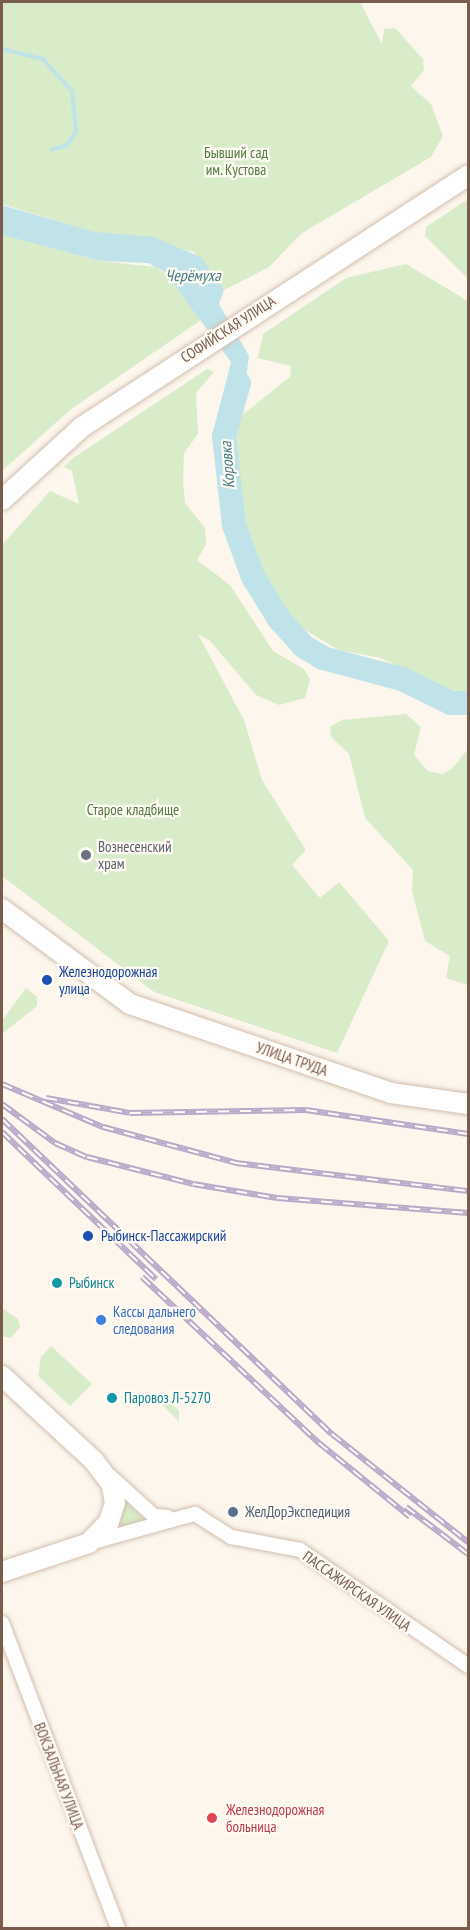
<!DOCTYPE html>
<meta charset="utf-8">
<style>
body{margin:0}
#map{position:relative;width:470px;height:1930px;overflow:hidden;background:#fdf6ec;font-family:"PT Sans Narrow",sans-serif}
div>[style]{position:absolute}
[style*='--x']{left:calc(var(--x)*1px);top:calc(var(--y)*1px);width:calc(var(--w)*1px);rotate:calc(var(--a)*1deg)}
.green>*{inset:0;background:#d8ecc9}
.water>*{inset:0;background:#bfe3e8}
.stream>*{height:4px;margin:-2px;padding:0 2px;transform-origin:2px;border-radius:2px;background:#bfe3e8}
.river>*{height:24px;margin:-12px;padding:0 12px;transform-origin:12px;border-radius:12px;background:#bfe3e8}
.roads{filter:drop-shadow(0 0 2px #d1beb0) drop-shadow(0 0 2px #d1beb0)}
.street>*{height:14px;margin:-7px;padding:0 7px;transform-origin:7px;border-radius:7px;background:#fff}
.secondary>*{height:20px;margin:-10px;padding:0 10px;transform-origin:10px;border-radius:10px;background:#fff}
.rail>*{height:6px;margin-top:-3px;transform-origin:0;background:repeating-linear-gradient(90deg,#fffaf3 0 11px,#b9a8c9 0 22px);box-sizing:border-box;border-block:2px solid #b9a8c9}
.dots>*{width:16px;height:16px;translate:-50% -50%;box-sizing:border-box;border:3px solid #fffaf3;border-radius:50%}
span{translate:-50% -50%;white-space:nowrap;text-align:center;line-height:1.15;-webkit-text-stroke:4.5px #fffaf3;paint-order:stroke}
.park-label{font-size:15px;color:#537a41}
.street-label{font-size:15px;color:#7a5c4d}
.worship-label{font-size:15px;color:#5b616d}
.left{translate:0 -50%;text-align:left}
.transit-label{font-size:15px;color:#164399}
.culture-label{font-size:15px;color:#0d838f}
.shop-label{font-size:15px;color:#366cbe}
.service-label{font-size:15px;color:#4e5e75}
.health-label{font-size:15px;color:#be3a42}
.water-label{font-size:16px;color:#437c86;font-style:italic}
.frame{position:absolute;inset:0;border:3px solid #7a5c4d;pointer-events:none}
</style>
<div id="map">
<div class="green">
<i style="clip-path:polygon(2px 2px,360px 2px,382px 44px,384px 29px,395px 28px,423px 59px,424px 70px,411px 86px,431px 104px,443px 136px,431px 157px,302px 233px,269px 267px,224px 290px,194px 252px,94px 232px,2px 204px)"></i>
<i style="clip-path:polygon(468px 199px,468px 279px,425px 236px,426px 227px)"></i>
<i style="clip-path:polygon(2px 234px,100px 261px,156px 267px,175px 281px,201px 320px,70px 410px,2px 471px)"></i>
<i style="clip-path:polygon(406px 264px,468px 301px,468px 693px,445px 689px,381px 658px,339px 650px,298px 626px,265px 583px,237px 511px,230px 450px,237px 419px,290px 377px,291px 366px,258px 358px,263px 334px,346px 278px)"></i>
<i style="clip-path:polygon(207px 369px,214px 372px,196px 393px,198px 434px,184px 453px,183px 480px,185px 503px,205px 528px,206px 544px,197px 560px,230px 585px,273px 651px,304px 669px,310px 679px,305px 698px,279px 705px,256px 695px,210px 641px,198px 634px,244px 720px,262px 780px,306px 850px,292px 865px,320px 898px,339px 882px,389px 941px,337px 1053px,154px 992px,2px 876px,2px 545px,50px 491px,79px 504px,72px 471px,64px 467px,73px 458px)"></i>
<i style="clip-path:polygon(406px 714px,421px 727px,414px 755px,428px 771px,442px 774px,452px 769px,468px 749px,468px 985px,446px 978px,450px 956px,425px 941px,412px 891px,413px 870px,365px 818px,349px 754px,331px 737px,330px 727px,342px 720px)"></i>
<i style="clip-path:polygon(26px 988px,37px 997px,37px 1006px,2px 1034px,2px 1021px)"></i>
<i style="clip-path:polygon(2px 1308px,18px 1319px,20px 1327px,11px 1338px,2px 1336px)"></i>
<i style="clip-path:polygon(51px 1346px,92px 1384px,70px 1406px,38px 1376px,41px 1357px)"></i>
<i style="clip-path:polygon(161px 1394px,179px 1411px,179px 1421px,156px 1399px)"></i>
<i style="clip-path:polygon(119px 1495px,146px 1521px,114px 1532px)"></i>
</div>
<div class="water">
<i style="clip-path:polygon(2px 205px,95px 232px,153px 237px,201px 257px,224px 290px,219px 304px,249px 356px,241px 414px,217px 417px,231px 362px,165px 272px,148px 263px,100px 261px,3px 235px)"></i>
</div>
<div class="stream">
<i style="--x:2;--y:49;--w:42;--a:13.7"></i>
<i style="--x:43;--y:59;--w:43;--a:47.8"></i>
<i style="--x:72;--y:91;--w:41;--a:84.4"></i>
<i style="--x:76;--y:132;--w:16;--a:125"></i>
<i style="--x:67;--y:145;--w:16;--a:162"></i>
</div>
<div class="river">
<i style="--x:239;--y:383;--w:55;--a:105.8"></i>
<i style="--x:224;--y:436;--w:90;--a:83.6"></i>
<i style="--x:234;--y:525;--w:55;--a:69.9"></i>
<i style="--x:253;--y:577;--w:49;--a:58.2"></i>
<i style="--x:279;--y:619;--w:36;--a:48"></i>
<i style="--x:303;--y:646;--w:23;--a:31"></i>
<i style="--x:323;--y:658;--w:82;--a:14.9"></i>
<i style="--x:402;--y:679;--w:55;--a:26.1"></i>
<i style="--x:451;--y:703;--w:17;--a:0"></i>
</div>
<div class="roads">
<div class="street">
<i style="--x:110;--y:1476;--w:59;--a:42.3"></i>
<i style="--x:154;--y:1516;--w:14;--a:4"></i>
<i style="--x:93;--y:1542;--w:106;--a:-15.4"></i>
<i style="--x:195;--y:1514;--w:43;--a:32.6"></i>
<i style="--x:231;--y:1537;--w:70;--a:10.7"></i>
<i style="--x:300;--y:1550;--w:204;--a:34.6"></i>
<i style="--x:2;--y:1623;--w:326;--a:69.2"></i>
</div>
<div class="secondary">
<i style="--x:2;--y:500;--w:108;--a:-42.4"></i>
<i style="--x:82;--y:427;--w:461;--a:-33.1"></i>
<i style="--x:2;--y:909;--w:159;--a:36.6"></i>
<i style="--x:130;--y:1004;--w:276;--a:18.8"></i>
<i style="--x:391;--y:1093;--w:78;--a:8.1"></i>
<i style="--x:2;--y:1376;--w:125;--a:42.7"></i>
<i style="--x:94;--y:1461;--w:30;--a:53"></i>
<i style="--x:112;--y:1485;--w:18;--a:81"></i>
<i style="--x:115;--y:1503;--w:20;--a:108"></i>
<i style="--x:109;--y:1522;--w:29;--a:134"></i>
<i style="--x:89;--y:1543;--w:92;--a:161.6"></i>
</div>
</div>
<div class="rail">
<i style="--x:2;--y:1084;--w:110;--a:23.1"></i>
<i style="--x:103;--y:1127;--w:138;--a:15.1"></i>
<i style="--x:236;--y:1163;--w:234;--a:6.9"></i>
<i style="--x:46;--y:1098;--w:85;--a:10.1"></i>
<i style="--x:130;--y:1113;--w:176;--a:-1"></i>
<i style="--x:306;--y:1110;--w:164;--a:8.4"></i>
<i style="--x:2;--y:1104;--w:66;--a:36.3"></i>
<i style="--x:55;--y:1143;--w:35;--a:24"></i>
<i style="--x:87;--y:1157;--w:109;--a:14.3"></i>
<i style="--x:193;--y:1184;--w:85;--a:9.5"></i>
<i style="--x:277;--y:1198;--w:192;--a:4.5"></i>
<i style="--x:2;--y:1119;--w:456;--a:43.7"></i>
<i style="--x:332;--y:1434;--w:174;--a:38.5"></i>
<i style="--x:2;--y:1132;--w:213;--a:43.7"></i>
<i style="--x:142;--y:1277;--w:243;--a:43.2"></i>
<i style="--x:319;--y:1443;--w:117;--a:39.1"></i>
<i style="--x:406;--y:1507;--w:78;--a:37.2"></i>
</div>
<div class="dots">
<i style="left:86px;top:855px;background:#6b7280"></i>
<i style="left:47px;top:980px;background:#1a4fb4"></i>
<i style="left:88px;top:1236px;background:#1a4fb4"></i>
<i style="left:57px;top:1283px;background:#0f9aa8"></i>
<i style="left:101px;top:1320px;background:#3f7fe0"></i>
<i style="left:112px;top:1398px;background:#0f9aa8"></i>
<i style="left:233px;top:1512px;background:#5c6f8a"></i>
<i style="left:212px;top:1818px;background:#e0444e"></i>
</div>
<div class="park-label">
<span style="left:236px;top:161px">Бывший сад<br>им. Кустова</span>
<span style="left:133px;top:810px">Старое кладбище</span>
</div>
<div class="street-label">
<span style="left:228px;top:329px;rotate:-33deg">СОФИЙСКАЯ УЛИЦА</span>
<span style="left:292px;top:1059px;rotate:19deg">УЛИЦА ТРУДА</span>
<span style="left:357px;top:1591px;rotate:35deg">ПАССАЖИРСКАЯ УЛИЦА</span>
<span style="left:59px;top:1776px;rotate:69deg">ВОКЗАЛЬНАЯ УЛИЦА</span>
</div>
<div class="worship-label">
<span class="left" style="left:98px;top:855px">Вознесенский<br>храм</span>
</div>
<div class="transit-label">
<span class="left" style="left:59px;top:980px">Железнодорожная<br>улица</span>
<span class="left" style="left:101px;top:1236px">Рыбинск-Пассажирский</span>
</div>
<div class="culture-label">
<span class="left" style="left:69px;top:1283px">Рыбинск</span>
<span class="left" style="left:124px;top:1398px">Паровоз Л-5270</span>
</div>
<div class="shop-label">
<span class="left" style="left:113px;top:1320px">Кассы дальнего<br>следования</span>
</div>
<div class="service-label">
<span class="left" style="left:245px;top:1512px">ЖелДорЭкспедиция</span>
</div>
<div class="health-label">
<span class="left" style="left:226px;top:1818px">Железнодорожная<br>больница</span>
</div>
<div class="water-label">
<span style="left:193px;top:275px">Черёмуха</span>
<span style="left:227px;top:465px;rotate:-94deg">Коровка</span>
</div>
<div class="frame"></div>
</div>
